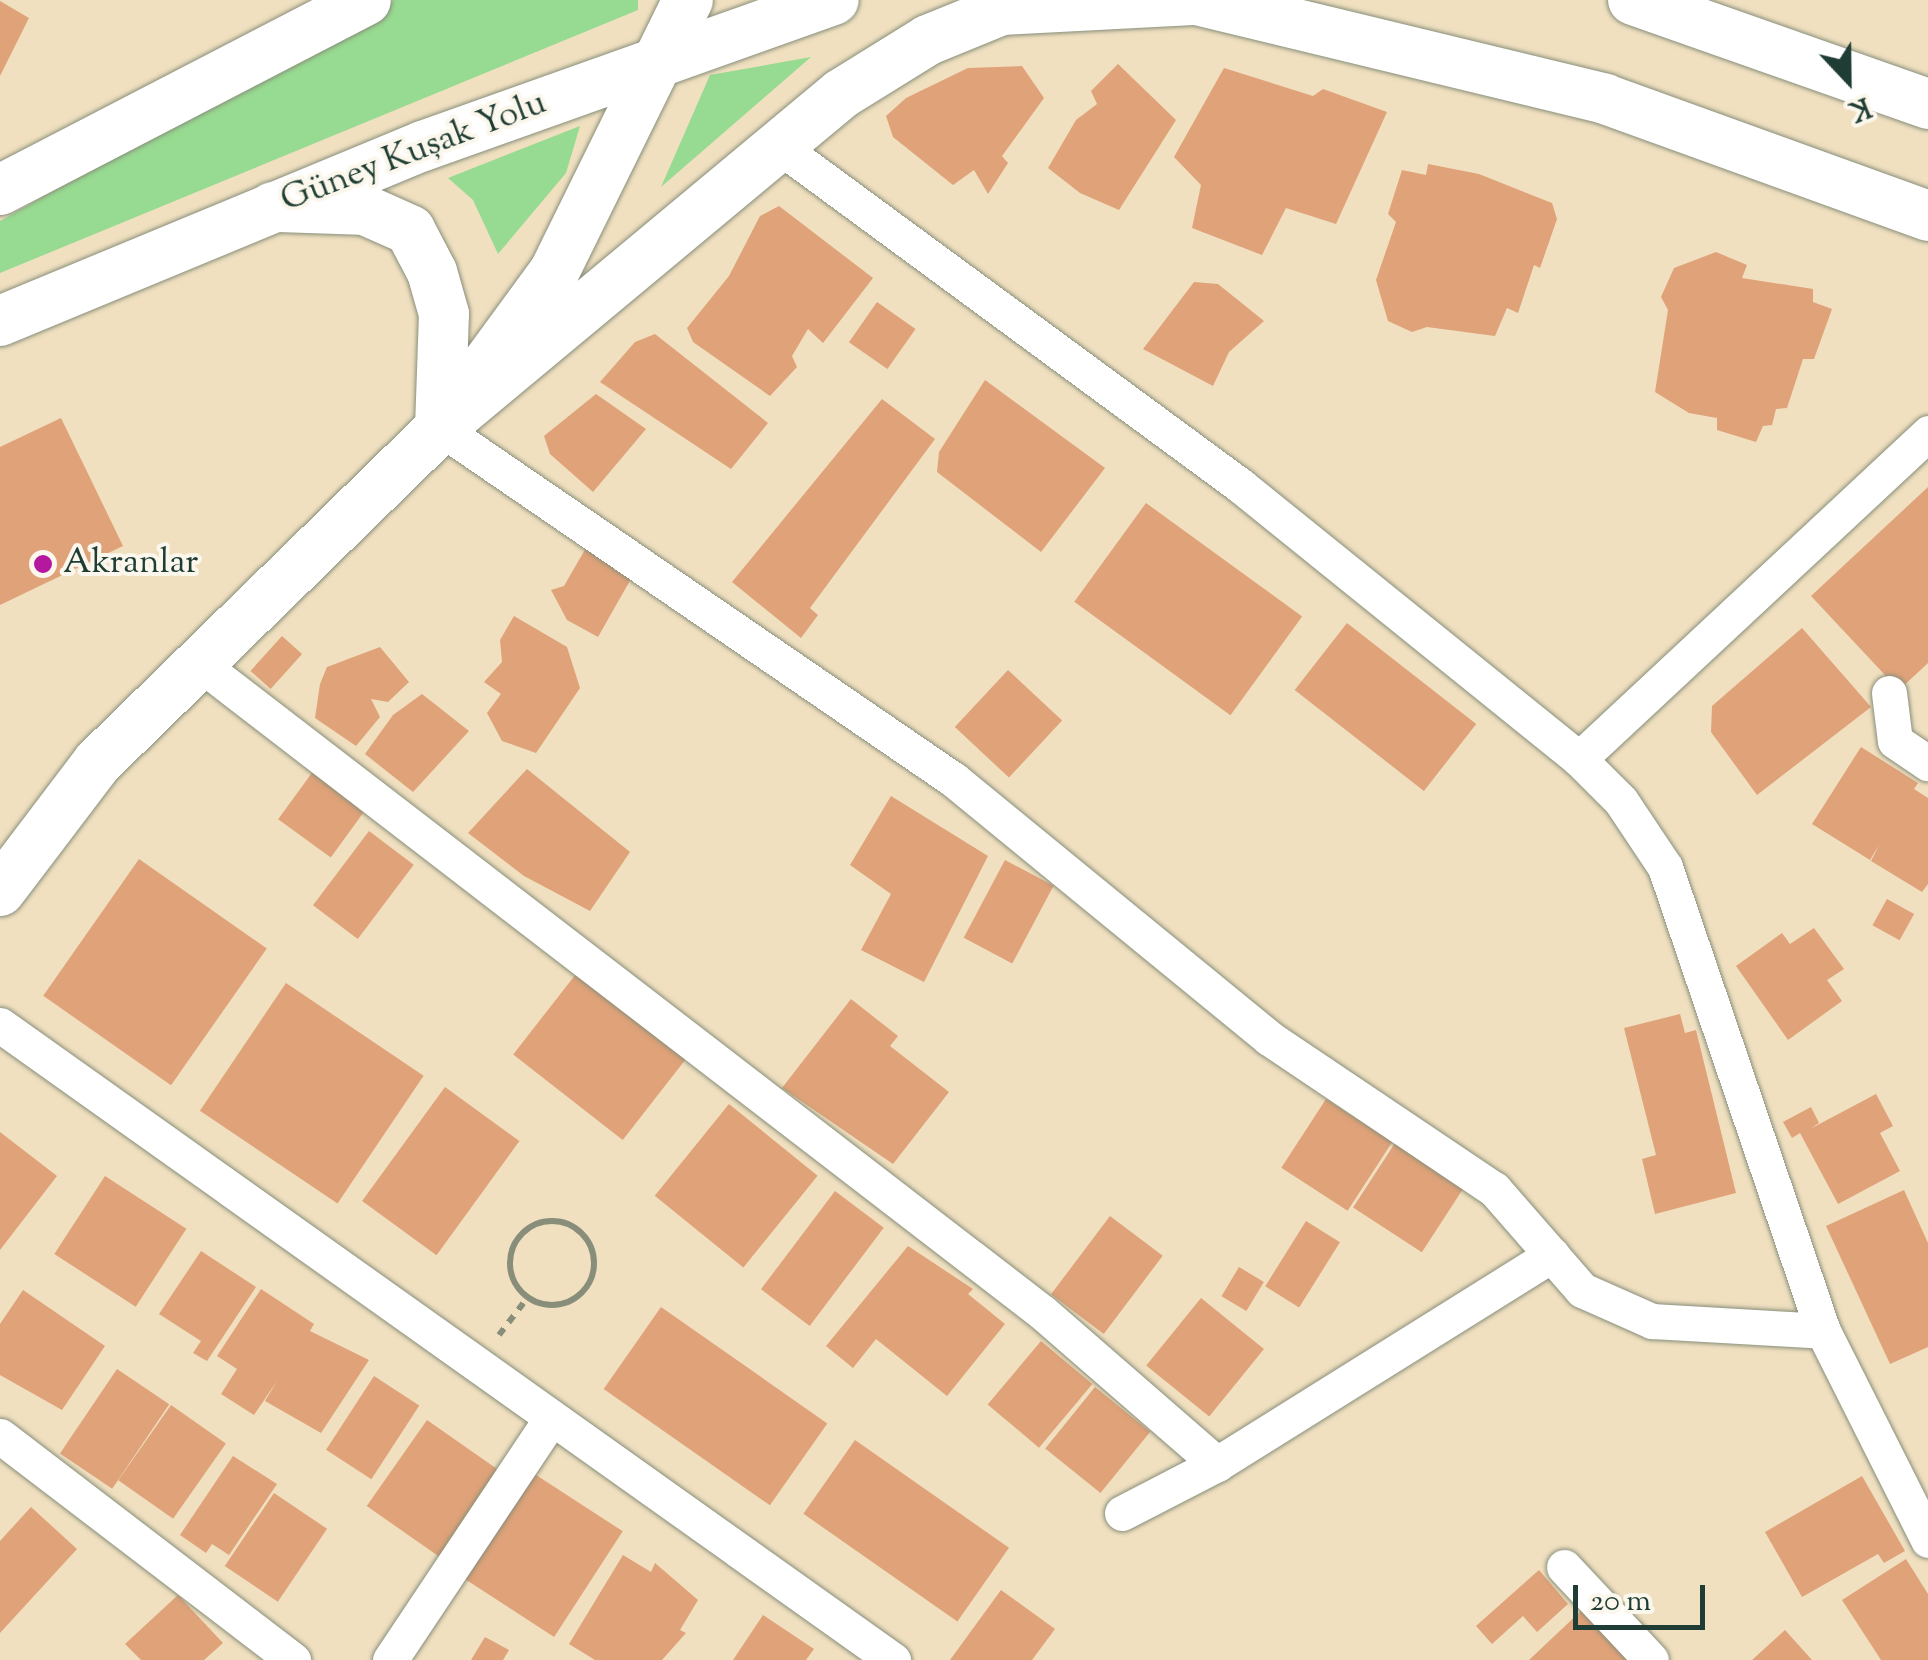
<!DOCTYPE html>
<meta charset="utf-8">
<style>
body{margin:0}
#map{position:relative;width:1928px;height:1660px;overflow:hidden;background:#f0e0c0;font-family:"Sorts Mill Goudy",serif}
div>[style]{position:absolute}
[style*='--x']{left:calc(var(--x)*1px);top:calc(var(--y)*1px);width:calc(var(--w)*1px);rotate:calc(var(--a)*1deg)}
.green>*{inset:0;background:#97da91}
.building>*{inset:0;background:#dfa279;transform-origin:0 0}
.path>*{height:6px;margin-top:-3px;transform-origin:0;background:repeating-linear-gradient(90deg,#888e7a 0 8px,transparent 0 16px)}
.path>.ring{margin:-3px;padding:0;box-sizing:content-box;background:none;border:6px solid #888e7a;border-radius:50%}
.roads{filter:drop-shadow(0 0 2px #888e7a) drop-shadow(0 0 2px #888e7a)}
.minor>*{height:35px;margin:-17.5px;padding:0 17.5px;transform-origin:17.5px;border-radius:17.5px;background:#fff}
.secondary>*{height:50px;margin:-25px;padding:0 25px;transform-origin:25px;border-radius:25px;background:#fff}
.dots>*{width:28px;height:28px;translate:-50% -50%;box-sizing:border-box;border:5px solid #fbf7ec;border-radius:50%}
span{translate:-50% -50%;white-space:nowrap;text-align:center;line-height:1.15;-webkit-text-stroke:8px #fbf7ec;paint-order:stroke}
.street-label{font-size:35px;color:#1f3d34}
.poi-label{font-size:35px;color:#1f3d34}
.left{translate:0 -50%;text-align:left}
.north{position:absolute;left:1798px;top:30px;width:100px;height:100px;-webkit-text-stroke:8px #fbf7ec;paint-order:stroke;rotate:158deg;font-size:28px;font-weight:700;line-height:40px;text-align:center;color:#1f3d34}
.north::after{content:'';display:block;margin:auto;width:35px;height:45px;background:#1f3d34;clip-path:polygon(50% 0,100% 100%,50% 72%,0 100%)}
.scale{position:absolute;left:1573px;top:1585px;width:132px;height:45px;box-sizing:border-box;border:5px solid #1f3d34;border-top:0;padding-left:12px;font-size:30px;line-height:35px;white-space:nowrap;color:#1f3d34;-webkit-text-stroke:8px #fbf7ec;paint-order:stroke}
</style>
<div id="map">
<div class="green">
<i style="clip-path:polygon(394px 0,638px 0,638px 10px,0 273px,0 221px)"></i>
<i style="clip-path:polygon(811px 57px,661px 187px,710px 75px)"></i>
<i style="clip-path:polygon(580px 126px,566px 173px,498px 254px,473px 200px,448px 178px)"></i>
</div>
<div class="building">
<i style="clip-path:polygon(0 1px,29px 18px,0 76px)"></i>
<i style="clip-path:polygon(1118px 64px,1176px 120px,1119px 210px,1080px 193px,1048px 168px,1076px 120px,1097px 104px,1091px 91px)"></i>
<i style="clip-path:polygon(1022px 66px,1044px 98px,1002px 156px,1008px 163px,988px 194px,974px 170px,953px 185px,893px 137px,886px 116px,906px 98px,968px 68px)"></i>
<i style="clip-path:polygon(1224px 68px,1313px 96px,1323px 89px,1387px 112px,1336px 224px,1286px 208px,1262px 255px,1192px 228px,1201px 185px,1174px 157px)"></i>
<i style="clip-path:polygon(1428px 164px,1479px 174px,1552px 203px,1557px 219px,1540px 268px,1534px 265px,1518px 313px,1507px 308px,1495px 336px,1427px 327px,1412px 332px,1388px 321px,1376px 280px,1396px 222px,1388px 214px,1402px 170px,1426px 175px)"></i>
<i style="clip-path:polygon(779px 206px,873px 278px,823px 343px,808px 329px,792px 356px,797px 367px,770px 396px,693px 342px,687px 328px,729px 276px,760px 216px)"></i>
<i style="clip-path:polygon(1716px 252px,1747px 265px,1742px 278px,1813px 289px,1813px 302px,1832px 309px,1814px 359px,1803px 359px,1787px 408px,1776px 409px,1772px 425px,1763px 426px,1756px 442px,1717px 430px,1717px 418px,1689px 413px,1655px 392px,1668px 310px,1661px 297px,1674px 268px)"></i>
<i style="clip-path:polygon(1194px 282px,1218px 284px,1264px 321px,1229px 352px,1213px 386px,1143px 349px)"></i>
<i style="left:877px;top:302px;width:47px;height:49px;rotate:35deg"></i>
<i style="clip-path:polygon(655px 334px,768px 423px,731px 469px,600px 382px,635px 342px)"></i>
<i style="clip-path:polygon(985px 380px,1105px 468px,1041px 552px,937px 472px,939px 452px)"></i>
<i style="clip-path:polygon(596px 394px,646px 429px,593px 492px,550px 454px,544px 436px)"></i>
<i style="clip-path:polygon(882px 399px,935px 439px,810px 608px,818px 615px,801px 638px,732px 582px)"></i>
<i style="clip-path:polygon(61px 418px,123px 546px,0 605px,0 447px)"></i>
<i style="clip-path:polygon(1928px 487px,1928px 663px,1899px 690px,1811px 596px)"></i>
<i style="left:1146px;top:503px;width:193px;height:122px;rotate:36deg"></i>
<i style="clip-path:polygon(587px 546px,632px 577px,598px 637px,567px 620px,551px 590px,564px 586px)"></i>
<i style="clip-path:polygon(514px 616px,567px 647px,580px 688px,536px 753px,502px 741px,487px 713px,501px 694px,484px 682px,502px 662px,500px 640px)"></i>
<i style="left:1347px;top:623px;width:164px;height:85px;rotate:38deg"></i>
<i style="clip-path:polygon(1802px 628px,1871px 707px,1757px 795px,1711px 732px,1712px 706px)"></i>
<i style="left:282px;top:636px;width:27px;height:47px;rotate:42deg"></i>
<i style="clip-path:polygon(380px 647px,409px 682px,388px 702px,371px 699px,380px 717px,356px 746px,315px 718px,320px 684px,327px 667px)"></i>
<i style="left:1008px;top:670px;width:74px;height:78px;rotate:43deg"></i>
<i style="clip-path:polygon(422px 694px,469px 731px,413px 792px,365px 754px,393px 715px)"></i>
<i style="clip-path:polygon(1861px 747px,1918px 783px,1914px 789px,1928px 798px,1928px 884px,1922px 892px,1871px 861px,1879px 845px,1870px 860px,1812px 824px)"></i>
<i style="clip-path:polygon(527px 769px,630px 852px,590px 911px,524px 876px,468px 833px)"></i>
<i style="left:314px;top:770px;width:65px;height:61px;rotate:36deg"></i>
<i style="clip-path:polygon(891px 796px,988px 856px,924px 982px,861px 950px,891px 894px,850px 865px)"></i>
<i style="left:369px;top:831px;width:56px;height:93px;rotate:37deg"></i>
<i style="left:139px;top:859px;width:156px;height:167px;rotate:35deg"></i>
<i style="left:1005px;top:860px;width:55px;height:88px;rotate:28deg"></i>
<i style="left:1887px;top:899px;width:31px;height:30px;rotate:29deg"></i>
<i style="clip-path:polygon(1814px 928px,1844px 969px,1827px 980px,1842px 1001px,1788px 1040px,1736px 966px,1782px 933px,1790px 944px)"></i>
<i style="left:576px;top:974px;width:139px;height:102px;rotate:38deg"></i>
<i style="left:286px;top:983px;width:166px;height:154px;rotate:34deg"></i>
<i style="clip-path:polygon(851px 999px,898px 1036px,890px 1046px,949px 1092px,893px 1164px,782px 1088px)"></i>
<i style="clip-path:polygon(1680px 1014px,1685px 1033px,1696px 1030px,1736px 1193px,1655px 1214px,1642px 1159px,1656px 1155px,1624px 1028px)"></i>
<i style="left:445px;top:1087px;width:92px;height:141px;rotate:36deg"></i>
<i style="clip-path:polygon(1876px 1094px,1893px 1126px,1880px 1133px,1900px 1171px,1838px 1204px,1800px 1133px,1792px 1138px,1783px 1122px,1811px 1107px,1819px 1123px,1810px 1129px)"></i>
<i style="left:1326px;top:1099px;width:79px;height:82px;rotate:33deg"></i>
<i style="left:729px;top:1104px;width:114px;height:118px;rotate:39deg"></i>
<i style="clip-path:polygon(0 1132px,57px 1176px,0 1250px)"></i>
<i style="left:1395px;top:1143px;width:82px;height:77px;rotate:33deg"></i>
<i style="left:105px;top:1176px;width:97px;height:93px;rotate:33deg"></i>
<i style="clip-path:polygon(1904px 1190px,1928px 1243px,1928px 1347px,1890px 1364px,1826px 1226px)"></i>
<i style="left:835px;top:1191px;width:61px;height:123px;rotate:37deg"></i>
<i style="left:1110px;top:1216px;width:66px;height:98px;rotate:37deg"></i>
<i style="left:1306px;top:1221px;width:40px;height:77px;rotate:32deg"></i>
<i style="clip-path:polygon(908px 1246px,973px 1289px,968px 1294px,1005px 1324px,947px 1396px,876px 1339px,853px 1368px,826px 1346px)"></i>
<i style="clip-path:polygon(201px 1251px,256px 1287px,207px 1361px,193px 1353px,201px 1341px,159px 1314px)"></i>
<i style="left:1239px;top:1267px;width:29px;height:34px;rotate:31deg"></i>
<i style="clip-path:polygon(261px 1289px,314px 1324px,310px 1331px,369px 1360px,321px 1433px,265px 1401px,277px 1381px,254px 1415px,221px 1394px,237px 1369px,217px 1356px)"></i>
<i style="clip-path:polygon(23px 1290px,105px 1346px,62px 1410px,0 1375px,0 1324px)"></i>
<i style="left:1201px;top:1298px;width:81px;height:87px;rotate:39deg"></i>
<i style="left:661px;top:1307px;width:203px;height:100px;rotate:35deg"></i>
<i style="left:1041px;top:1341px;width:67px;height:83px;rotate:40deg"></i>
<i style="left:117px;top:1369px;width:63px;height:102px;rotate:34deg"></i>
<i style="left:374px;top:1376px;width:54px;height:88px;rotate:33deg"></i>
<i style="left:1095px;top:1387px;width:71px;height:79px;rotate:39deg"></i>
<i style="left:171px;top:1405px;width:67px;height:92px;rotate:35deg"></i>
<i style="left:427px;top:1420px;width:96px;height:105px;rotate:35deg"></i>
<i style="left:855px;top:1440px;width:188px;height:90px;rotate:35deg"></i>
<i style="clip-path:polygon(233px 1456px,277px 1484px,229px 1555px,212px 1544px,206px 1553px,180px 1535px)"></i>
<i style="left:533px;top:1473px;width:107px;height:126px;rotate:33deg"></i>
<i style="clip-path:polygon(1862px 1476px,1905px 1551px,1884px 1563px,1878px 1554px,1802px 1597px,1765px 1532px)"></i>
<i style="left:274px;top:1493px;width:64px;height:88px;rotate:34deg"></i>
<i style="clip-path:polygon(31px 1507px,77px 1549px,0 1633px,0 1541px)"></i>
<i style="clip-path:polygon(623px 1555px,651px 1572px,655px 1563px,698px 1600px,680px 1630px,686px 1633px,662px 1660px,595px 1660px,569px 1644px)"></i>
<i style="clip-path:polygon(1906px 1559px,1928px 1594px,1928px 1660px,1881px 1660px,1842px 1600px)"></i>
<i style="clip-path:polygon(1539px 1570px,1568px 1604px,1537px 1632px,1523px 1616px,1492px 1644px,1476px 1626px)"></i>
<i style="clip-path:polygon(1001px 1590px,1055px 1629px,1032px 1660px,950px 1660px)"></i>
<i style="clip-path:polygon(178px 1595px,223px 1643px,204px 1660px,141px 1660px,125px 1644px)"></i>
<i style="clip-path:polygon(1582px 1610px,1630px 1660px,1529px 1660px)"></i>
<i style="clip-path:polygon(763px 1615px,814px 1649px,806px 1660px,733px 1660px)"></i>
<i style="clip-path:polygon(1785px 1630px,1812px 1660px,1752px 1660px)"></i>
<i style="clip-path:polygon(485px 1637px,509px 1650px,503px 1660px,471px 1660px)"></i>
</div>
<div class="path">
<i class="ring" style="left:510px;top:1221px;width:78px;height:78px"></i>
<i style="--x:499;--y:1335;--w:48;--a:-52.7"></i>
</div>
<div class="roads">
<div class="minor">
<i style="--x:780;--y:147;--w:572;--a:36.33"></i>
<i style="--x:1241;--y:486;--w:434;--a:38.9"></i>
<i style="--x:1579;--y:759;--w:59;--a:45"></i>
<i style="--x:1621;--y:801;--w:79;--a:56.3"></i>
<i style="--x:1665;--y:867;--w:490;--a:71.2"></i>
<i style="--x:1823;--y:1331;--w:234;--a:63.3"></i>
<i style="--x:440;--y:428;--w:623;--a:34.4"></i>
<i style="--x:954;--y:780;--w:407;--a:39.3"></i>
<i style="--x:1269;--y:1038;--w:271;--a:33.9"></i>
<i style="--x:1494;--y:1189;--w:134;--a:48.9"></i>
<i style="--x:1582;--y:1290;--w:77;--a:23.9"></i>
<i style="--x:1652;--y:1321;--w:171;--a:3.3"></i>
<i style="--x:195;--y:660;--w:1069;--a:37.59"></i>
<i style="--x:1042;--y:1312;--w:232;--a:41"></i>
<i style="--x:1889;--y:693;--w:48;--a:82.9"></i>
<i style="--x:1895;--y:741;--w:40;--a:34"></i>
<i style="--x:1579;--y:759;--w:478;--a:-43"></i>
<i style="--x:0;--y:1025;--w:1096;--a:35.42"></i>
<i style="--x:0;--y:1436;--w:369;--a:37.4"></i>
<i style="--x:1122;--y:1513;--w:107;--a:-27.3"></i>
<i style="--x:1217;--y:1464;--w:395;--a:-32"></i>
<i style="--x:1564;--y:1567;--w:127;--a:46.9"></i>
<i style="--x:390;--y:1660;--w:286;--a:-56.3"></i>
</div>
<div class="secondary">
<i style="--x:688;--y:0;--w:303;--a:116.2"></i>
<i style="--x:554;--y:272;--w:193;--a:126.2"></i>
<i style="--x:440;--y:428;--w:522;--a:-39.79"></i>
<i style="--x:841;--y:94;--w:102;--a:-31.8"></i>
<i style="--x:928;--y:40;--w:80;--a:-22.1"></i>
<i style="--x:1002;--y:10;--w:190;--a:-3"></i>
<i style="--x:1197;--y:0;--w:420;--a:13.6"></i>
<i style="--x:1605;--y:99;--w:344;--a:19.9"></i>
<i style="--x:1633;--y:0;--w:313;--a:19.4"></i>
<i style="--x:0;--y:190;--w:412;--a:-27.4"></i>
<i style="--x:0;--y:321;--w:458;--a:-22.5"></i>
<i style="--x:423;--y:146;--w:436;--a:-19.6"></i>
<i style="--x:0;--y:891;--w:162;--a:-52.8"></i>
<i style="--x:98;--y:762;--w:478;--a:-44.3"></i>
<i style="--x:440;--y:428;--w:114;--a:-88"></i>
<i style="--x:444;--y:314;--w:44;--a:-105.9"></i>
<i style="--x:432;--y:272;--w:47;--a:-117.6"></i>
<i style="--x:410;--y:230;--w:49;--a:-156"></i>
<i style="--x:365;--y:210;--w:92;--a:-178.1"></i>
</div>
</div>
<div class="dots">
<i style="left:43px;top:564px;background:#b5179e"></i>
</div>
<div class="street-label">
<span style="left:414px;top:153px;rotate:-21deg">Güney Kuşak Yolu</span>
</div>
<div class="poi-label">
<span class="left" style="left:63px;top:564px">Akranlar</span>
</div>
<div class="north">K</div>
<div class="scale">20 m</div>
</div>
